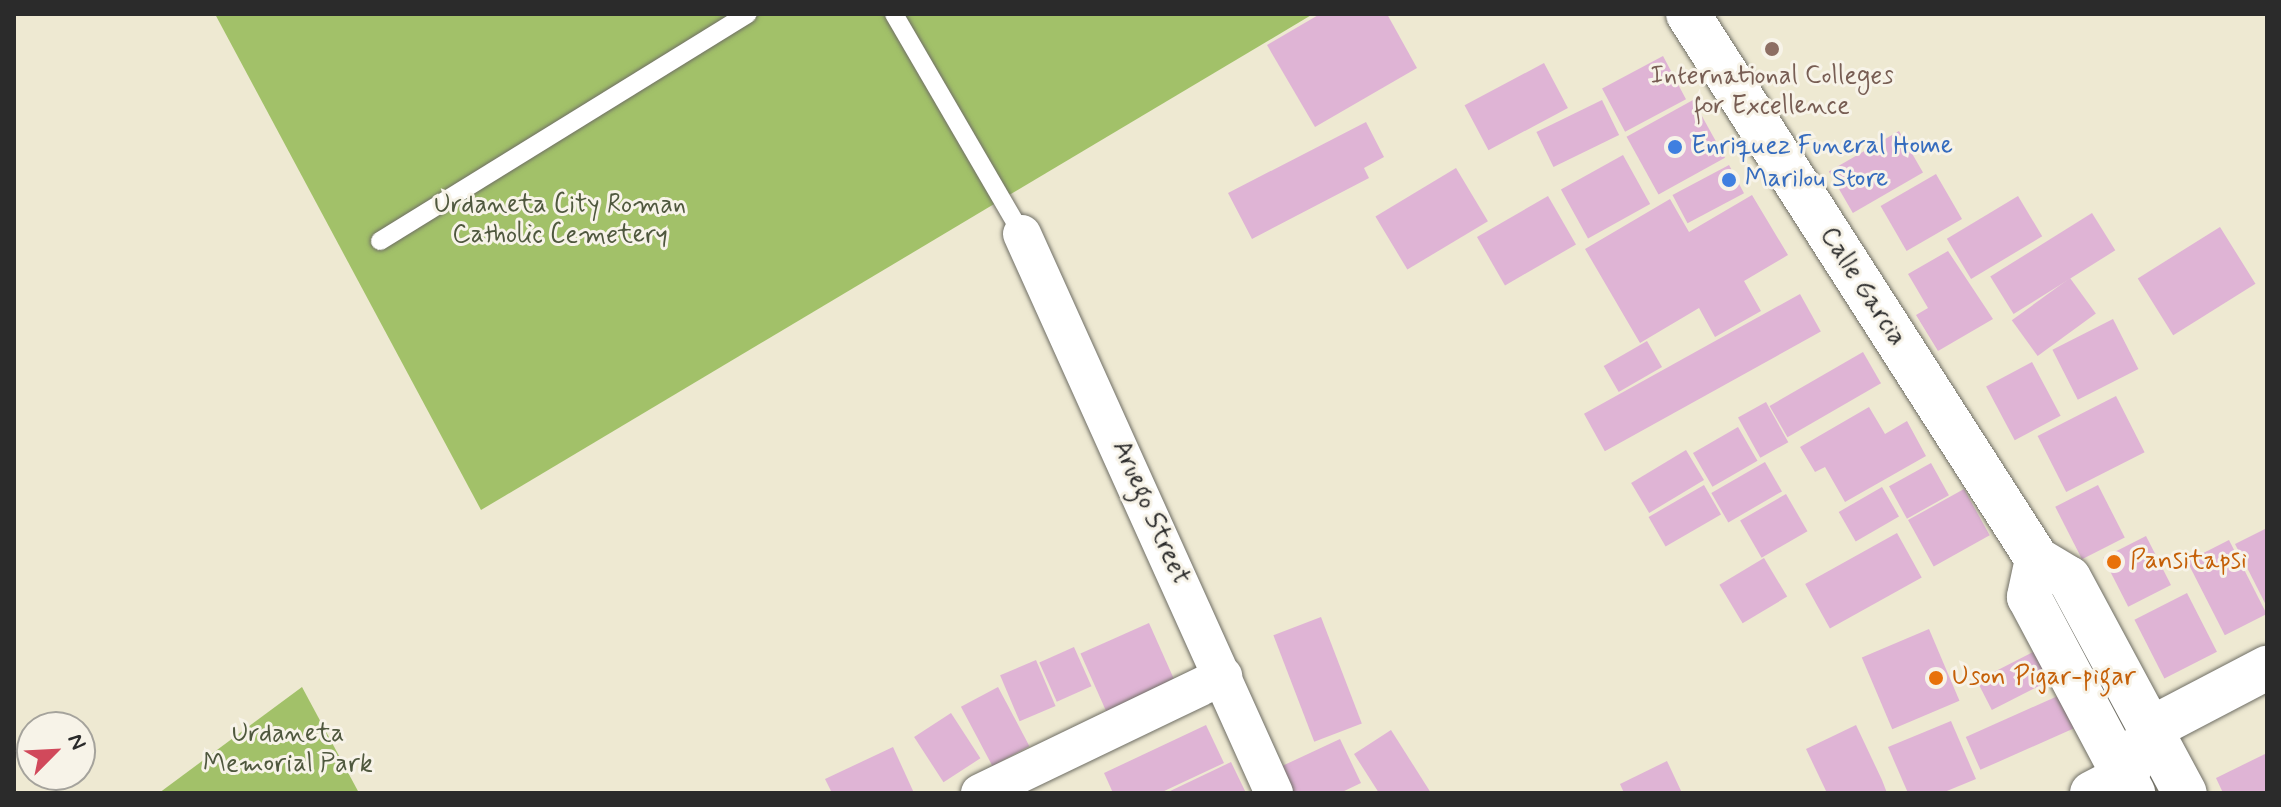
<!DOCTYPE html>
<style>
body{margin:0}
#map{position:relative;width:2281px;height:807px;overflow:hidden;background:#eee9d2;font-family:Mynerve,sans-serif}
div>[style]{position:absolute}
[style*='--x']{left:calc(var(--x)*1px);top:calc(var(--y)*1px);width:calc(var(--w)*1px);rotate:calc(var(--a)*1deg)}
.green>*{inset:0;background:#a2c169}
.building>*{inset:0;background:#dfb4d5;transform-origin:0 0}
.roads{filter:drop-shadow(0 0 2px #6f6e65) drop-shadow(0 0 2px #6f6e65)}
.lane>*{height:18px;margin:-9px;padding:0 9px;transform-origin:9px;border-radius:9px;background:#fff}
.street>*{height:38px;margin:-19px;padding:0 19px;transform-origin:19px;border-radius:19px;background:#fff}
.secondary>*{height:44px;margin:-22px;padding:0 22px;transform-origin:22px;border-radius:22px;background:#fff}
.primary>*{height:44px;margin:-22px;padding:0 22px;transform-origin:22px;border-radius:22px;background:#fff}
.dots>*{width:22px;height:22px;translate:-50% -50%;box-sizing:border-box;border:4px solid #f7f3e8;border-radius:50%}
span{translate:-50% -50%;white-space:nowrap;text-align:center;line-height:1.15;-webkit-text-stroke:6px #f7f3e8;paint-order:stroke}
.education-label{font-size:26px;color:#785e54}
.shop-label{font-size:26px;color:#366cbe}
.left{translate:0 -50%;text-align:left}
.park-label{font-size:26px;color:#4f583e}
.street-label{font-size:26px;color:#2b2b2b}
.food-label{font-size:26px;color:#c56008}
.frame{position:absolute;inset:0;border:16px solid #2b2b2b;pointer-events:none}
.north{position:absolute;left:16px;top:711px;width:80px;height:80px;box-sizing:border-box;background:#f7f3e8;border:2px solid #a5a39c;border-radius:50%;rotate:66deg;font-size:22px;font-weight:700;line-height:32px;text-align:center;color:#2b2b2b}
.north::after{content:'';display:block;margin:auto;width:28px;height:36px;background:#d1495b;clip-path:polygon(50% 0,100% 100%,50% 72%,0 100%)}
</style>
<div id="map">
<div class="green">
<i style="clip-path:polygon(215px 14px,1313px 14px,481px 510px)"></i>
<i style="clip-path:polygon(302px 687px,359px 793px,159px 793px)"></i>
</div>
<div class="building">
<i style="clip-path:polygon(1320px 14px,1387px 14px,1417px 68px,1315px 127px,1267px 45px)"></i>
<i style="left:1663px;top:56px;width:49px;height:69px;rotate:62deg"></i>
<i style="left:1544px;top:63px;width:51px;height:90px;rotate:62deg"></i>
<i style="left:1602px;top:100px;width:39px;height:73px;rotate:64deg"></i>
<i style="left:1693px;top:100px;width:66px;height:76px;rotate:61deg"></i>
<i style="clip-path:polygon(1366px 122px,1384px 157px,1364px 168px,1369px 178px,1252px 239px,1228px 193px)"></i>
<i style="left:1899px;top:131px;width:48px;height:81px;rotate:60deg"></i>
<i style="left:1623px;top:155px;width:56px;height:71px;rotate:61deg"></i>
<i style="left:1729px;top:165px;width:32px;height:64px;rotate:62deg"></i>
<i style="left:1456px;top:168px;width:62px;height:94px;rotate:59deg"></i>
<i style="left:1936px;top:174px;width:52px;height:64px;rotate:60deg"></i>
<i style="clip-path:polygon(1752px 195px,1788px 255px,1744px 281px,1761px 311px,1715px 337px,1699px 308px,1640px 343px,1585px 249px,1670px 199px,1689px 232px)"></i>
<i style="left:1548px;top:196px;width:56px;height:82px;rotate:60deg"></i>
<i style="left:2018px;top:196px;width:47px;height:83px;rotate:59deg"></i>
<i style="left:2092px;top:213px;width:44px;height:120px;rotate:58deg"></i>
<i style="left:2220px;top:227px;width:67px;height:97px;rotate:58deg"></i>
<i style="clip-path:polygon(1948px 251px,1993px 319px,1938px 351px,1916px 315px,1928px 308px,1908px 274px)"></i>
<i style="left:2070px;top:278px;width:44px;height:72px;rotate:54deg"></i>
<i style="left:1800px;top:294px;width:43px;height:247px;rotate:61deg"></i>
<i style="left:2113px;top:319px;width:56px;height:68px;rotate:63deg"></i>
<i style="left:1647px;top:341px;width:30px;height:50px;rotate:60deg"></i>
<i style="left:1863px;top:352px;width:36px;height:108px;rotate:60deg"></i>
<i style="left:2032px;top:362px;width:61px;height:52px;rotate:62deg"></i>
<i style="left:2116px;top:396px;width:63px;height:88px;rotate:63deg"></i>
<i style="left:1766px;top:402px;width:46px;height:32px;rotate:61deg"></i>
<i style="clip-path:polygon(1869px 407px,1885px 434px,1907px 421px,1926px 456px,1845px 502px,1825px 467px,1815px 472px,1800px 447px)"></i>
<i style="left:1738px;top:427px;width:39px;height:52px;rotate:60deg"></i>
<i style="left:1686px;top:450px;width:35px;height:64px;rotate:59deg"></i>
<i style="left:1765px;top:462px;width:34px;height:62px;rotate:60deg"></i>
<i style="left:1931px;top:463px;width:37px;height:48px;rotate:61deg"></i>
<i style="left:1704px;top:485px;width:34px;height:64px;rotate:60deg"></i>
<i style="left:2098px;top:485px;width:59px;height:48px;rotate:63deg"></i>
<i style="left:1882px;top:487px;width:34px;height:50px;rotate:60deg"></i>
<i style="left:1964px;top:489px;width:53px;height:64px;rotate:61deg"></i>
<i style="left:1786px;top:494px;width:43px;height:53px;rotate:60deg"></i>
<i style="clip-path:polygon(2267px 528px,2267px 607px,2235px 544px)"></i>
<i style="left:1897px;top:533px;width:51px;height:105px;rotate:61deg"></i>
<i style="left:2146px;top:536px;width:55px;height:48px;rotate:63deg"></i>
<i style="left:2229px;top:540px;width:83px;height:47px;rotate:63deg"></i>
<i style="left:1764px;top:558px;width:45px;height:52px;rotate:59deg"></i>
<i style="left:2187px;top:593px;width:66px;height:59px;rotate:63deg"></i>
<i style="left:1321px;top:617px;width:114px;height:51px;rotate:69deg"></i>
<i style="left:1149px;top:623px;width:70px;height:75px;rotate:66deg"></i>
<i style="left:1929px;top:629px;width:78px;height:73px;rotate:67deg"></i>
<i style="left:1074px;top:647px;width:43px;height:38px;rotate:66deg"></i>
<i style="left:2041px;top:648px;width:33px;height:72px;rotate:63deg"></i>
<i style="left:1036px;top:660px;width:50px;height:39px;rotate:67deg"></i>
<i style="left:998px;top:687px;width:67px;height:42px;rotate:62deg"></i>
<i style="left:2069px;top:691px;width:36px;height:113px;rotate:66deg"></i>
<i style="left:951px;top:713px;width:54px;height:44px;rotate:57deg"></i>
<i style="clip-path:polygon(1951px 721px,1976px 779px,1942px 793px,1908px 793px,1888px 747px)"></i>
<i style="clip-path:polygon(1206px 725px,1224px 763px,1160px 793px,1113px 793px,1104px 773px)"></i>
<i style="clip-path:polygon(1856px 725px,1882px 780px,1887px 793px,1827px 793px,1806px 749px)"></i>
<i style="clip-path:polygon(1391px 730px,1431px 793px,1379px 793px,1354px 754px)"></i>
<i style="clip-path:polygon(1340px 739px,1361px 783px,1340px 793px,1292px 793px,1280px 767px)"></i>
<i style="clip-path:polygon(893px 747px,914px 793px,832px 793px,825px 779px)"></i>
<i style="clip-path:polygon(2267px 753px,2267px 793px,2223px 793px,2216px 778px)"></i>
<i style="clip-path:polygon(1667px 761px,1682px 793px,1624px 793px,1620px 784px)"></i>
<i style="clip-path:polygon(1231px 762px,1246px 793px,1166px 793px)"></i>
</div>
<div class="roads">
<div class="lane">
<i style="--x:894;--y:14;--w:255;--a:59.8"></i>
<i style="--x:380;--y:241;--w:432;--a:-31.7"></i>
</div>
<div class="street">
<i style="--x:1022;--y:234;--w:613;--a:65.73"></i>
<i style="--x:980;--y:793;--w:270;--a:-25.7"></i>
</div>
<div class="secondary">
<i style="--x:2092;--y:793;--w:37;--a:-27"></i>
<i style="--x:2125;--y:776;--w:55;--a:-60.6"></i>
<i style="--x:2152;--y:728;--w:130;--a:-27.6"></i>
</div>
<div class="primary">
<i style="--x:1688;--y:14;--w:647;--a:57.37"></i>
<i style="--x:2037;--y:559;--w:37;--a:31"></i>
<i style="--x:2069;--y:578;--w:244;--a:61.7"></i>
<i style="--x:2037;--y:559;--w:39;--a:102"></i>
<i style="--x:2029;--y:597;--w:222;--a:62"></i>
</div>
</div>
<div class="dots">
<i style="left:1772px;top:49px;background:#8d6e63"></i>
<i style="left:1675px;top:147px;background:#3f7fe0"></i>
<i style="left:1729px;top:180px;background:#3f7fe0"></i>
<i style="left:2114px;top:562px;background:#e8710a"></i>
<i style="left:1936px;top:678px;background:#e8710a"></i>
</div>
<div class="education-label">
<span style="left:1772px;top:92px">International Colleges<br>for Excellence</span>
</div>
<div class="shop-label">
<span class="left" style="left:1691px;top:147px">Enriquez Funeral Home</span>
<span class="left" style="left:1745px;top:180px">Marilou Store</span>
</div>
<div class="park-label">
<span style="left:560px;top:221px">Urdaneta City Roman<br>Catholic Cemetery</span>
<span style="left:288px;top:750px">Urdaneta<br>Memorial Park</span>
</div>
<div class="street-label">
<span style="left:1862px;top:287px;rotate:57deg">Calle Garcia</span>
<span style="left:1150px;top:513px;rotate:66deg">Aruego Street</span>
</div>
<div class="food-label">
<span class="left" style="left:2130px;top:562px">Pansitapsi</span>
<span class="left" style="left:1952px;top:678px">Uson Pigar-pigar</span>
</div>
<div class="frame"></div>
<div class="north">N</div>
</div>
